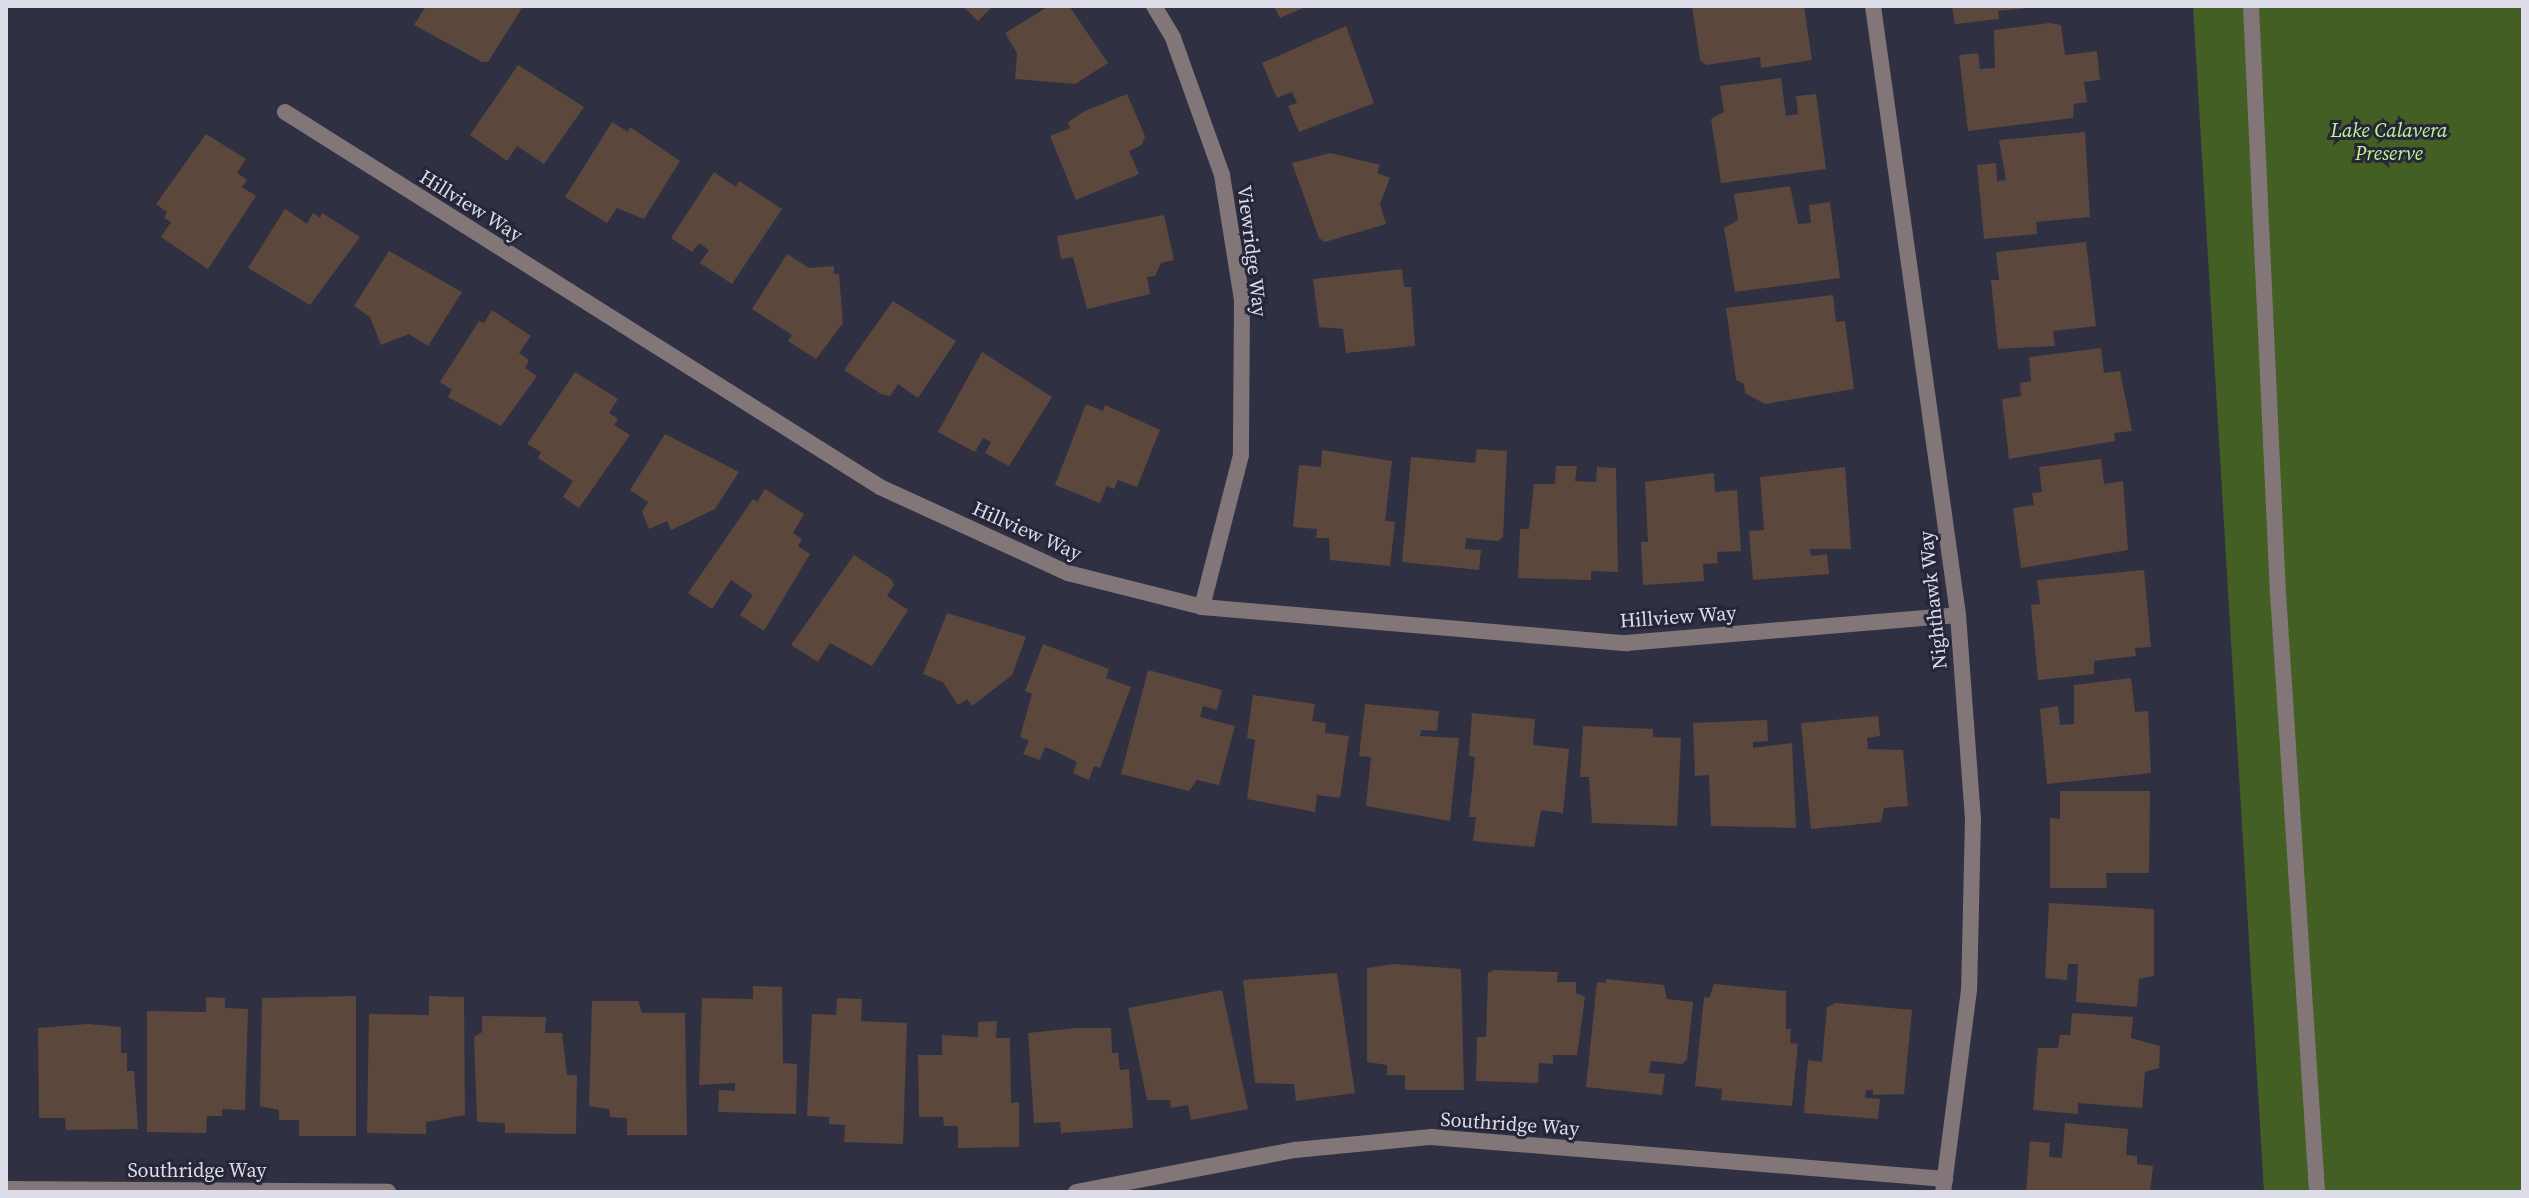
<!DOCTYPE html>
<style>
body{margin:0}
#map{position:relative;width:2529px;height:1198px;overflow:hidden;background:#303043;font-family:"Source Serif 4",serif}
div>[style]{position:absolute}
[style*='--x']{left:calc(var(--x)*1px);top:calc(var(--y)*1px);width:calc(var(--w)*1px);rotate:calc(var(--a)*1deg)}
.green>*{inset:0;background:#445f23}
.building>*{inset:0;background:#5c473c}
.lane>*{height:16px;margin:-8px;padding:0 8px;transform-origin:8px;border-radius:8px;background:#827679}
.street>*{height:16px;margin:-8px;padding:0 8px;transform-origin:8px;border-radius:8px;background:#827679}
span{translate:-50% -50%;white-space:nowrap;text-align:center;line-height:1.15;-webkit-text-stroke:6px #262639;paint-order:stroke}
.park-label{font-size:20px;color:#c5f392;font-style:italic}
.street-label{font-size:20px;color:#ddddea}
.frame{position:absolute;inset:0;border:8px solid #ddddea;pointer-events:none}
</style>
<div id="map">
<div class="green">
<i style="clip-path:polygon(2193px 6px,2523px 6px,2523px 1192px,2264px 1192px)"></i>
</div>
<div class="building">
<i style="clip-path:polygon(426px 6px,518px 6px,522px 8px,488px 62px,482px 62px,414px 25px)"></i>
<i style="clip-path:polygon(963px 6px,993px 6px,978px 21px)"></i>
<i style="clip-path:polygon(1049px 6px,1069px 6px,1108px 63px,1075px 84px,1015px 79px,1017px 53px,1005px 33px)"></i>
<i style="clip-path:polygon(1274px 6px,1308px 6px,1280px 18px)"></i>
<i style="clip-path:polygon(1692px 6px,1804px 6px,1812px 60px,1761px 68px,1760px 57px,1706px 65px,1700px 60px)"></i>
<i style="clip-path:polygon(1952px 6px,2029px 6px,2029px 8px,1998px 11px,1999px 19px,1955px 24px)"></i>
<i style="clip-path:polygon(2050px 23px,2061px 25px,2065px 55px,2097px 51px,2100px 80px,2084px 82px,2087px 102px,2074px 104px,2073px 118px,1968px 131px,1959px 55px,1978px 53px,1980px 69px,1995px 68px,1994px 30px)"></i>
<i style="clip-path:polygon(1346px 26px,1374px 103px,1299px 132px,1288px 106px,1297px 103px,1292px 92px,1277px 98px,1262px 63px)"></i>
<i style="clip-path:polygon(518px 65px,584px 107px,544px 164px,517px 146px,507px 161px,470px 135px)"></i>
<i style="clip-path:polygon(1781px 78px,1786px 116px,1798px 114px,1796px 96px,1816px 94px,1826px 169px,1721px 183px,1711px 119px,1724px 112px,1720px 86px)"></i>
<i style="clip-path:polygon(1127px 94px,1145px 136px,1142px 145px,1129px 151px,1139px 174px,1076px 200px,1050px 136px,1070px 128px,1068px 122px,1085px 111px)"></i>
<i style="clip-path:polygon(612px 122px,628px 132px,630px 127px,680px 161px,644px 219px,617px 208px,607px 223px,565px 197px)"></i>
<i style="clip-path:polygon(2085px 132px,2090px 217px,2036px 222px,2037px 234px,1984px 239px,1977px 165px,1996px 163px,1997px 181px,2006px 180px,1999px 140px)"></i>
<i style="clip-path:polygon(206px 134px,246px 159px,237px 173px,247px 180px,242px 187px,256px 196px,208px 269px,161px 237px,171px 222px,164px 218px,167px 212px,156px 204px)"></i>
<i style="clip-path:polygon(1330px 153px,1380px 165px,1377px 173px,1390px 178px,1380px 204px,1386px 224px,1325px 242px,1319px 238px,1292px 163px)"></i>
<i style="clip-path:polygon(714px 172px,736px 187px,739px 181px,782px 209px,732px 284px,700px 263px,709px 250px,699px 243px,692px 252px,671px 238px)"></i>
<i style="clip-path:polygon(1790px 186px,1798px 224px,1811px 223px,1809px 205px,1830px 202px,1840px 278px,1735px 292px,1724px 228px,1738px 220px,1734px 194px)"></i>
<i style="clip-path:polygon(285px 209px,307px 224px,313px 213px,320px 218px,322px 213px,360px 237px,310px 305px,248px 268px)"></i>
<i style="clip-path:polygon(1164px 215px,1174px 260px,1161px 263px,1155px 276px,1147px 277px,1150px 294px,1087px 309px,1073px 257px,1061px 259px,1057px 236px)"></i>
<i style="clip-path:polygon(2086px 242px,2096px 326px,2053px 331px,2055px 346px,1998px 349px,1991px 280px,1999px 280px,1996px 252px)"></i>
<i style="clip-path:polygon(389px 251px,462px 292px,428px 346px,409px 334px,381px 345px,370px 317px,354px 306px)"></i>
<i style="clip-path:polygon(787px 254px,809px 268px,834px 266px,834px 274px,839px 274px,843px 323px,816px 359px,788px 341px,792px 335px,752px 309px)"></i>
<i style="clip-path:polygon(1402px 269px,1404px 287px,1411px 287px,1415px 346px,1346px 353px,1343px 329px,1319px 327px,1313px 279px)"></i>
<i style="clip-path:polygon(1833px 295px,1836px 322px,1845px 321px,1854px 389px,1765px 404px,1745px 393px,1744px 384px,1736px 380px,1726px 308px)"></i>
<i style="clip-path:polygon(893px 301px,956px 341px,918px 398px,898px 384px,890px 396px,881px 394px,844px 370px)"></i>
<i style="clip-path:polygon(492px 310px,531px 336px,519px 353px,529px 360px,525px 368px,537px 376px,501px 426px,448px 397px,452px 390px,440px 382px,479px 321px,484px 323px)"></i>
<i style="clip-path:polygon(2101px 348px,2104px 373px,2120px 371px,2132px 431px,2114px 433px,2115px 441px,2009px 459px,2002px 399px,2021px 396px,2020px 383px,2031px 381px,2029px 357px)"></i>
<i style="clip-path:polygon(982px 352px,1052px 397px,1009px 466px,985px 453px,991px 442px,983px 438px,975px 452px,938px 432px)"></i>
<i style="clip-path:polygon(575px 372px,618px 399px,609px 413px,618px 419px,614px 425px,630px 435px,579px 508px,563px 497px,573px 481px,538px 458px,541px 452px,527px 444px)"></i>
<i style="clip-path:polygon(1086px 404px,1103px 411px,1105px 405px,1160px 430px,1137px 487px,1118px 480px,1114px 489px,1107px 486px,1100px 503px,1055px 485px)"></i>
<i style="clip-path:polygon(665px 434px,739px 472px,715px 509px,671px 530px,667px 521px,649px 529px,642px 512px,648px 502px,630px 490px)"></i>
<i style="clip-path:polygon(1477px 449px,1507px 451px,1503px 537px,1498px 541px,1466px 538px,1465px 549px,1481px 550px,1479px 570px,1402px 562px,1411px 457px,1475px 463px)"></i>
<i style="clip-path:polygon(1322px 450px,1392px 461px,1385px 521px,1395px 522px,1390px 566px,1330px 560px,1329px 538px,1316px 538px,1317px 529px,1293px 527px,1299px 465px,1321px 467px)"></i>
<i style="clip-path:polygon(2101px 459px,2104px 484px,2123px 481px,2128px 550px,2021px 568px,2013px 508px,2034px 505px,2032px 493px,2042px 492px,2039px 467px)"></i>
<i style="clip-path:polygon(1556px 466px,1577px 466px,1575px 481px,1596px 482px,1597px 467px,1616px 468px,1618px 572px,1591px 571px,1591px 580px,1518px 578px,1520px 529px,1529px 529px,1534px 484px,1555px 484px)"></i>
<i style="clip-path:polygon(1845px 467px,1851px 549px,1810px 549px,1811px 556px,1827px 554px,1829px 574px,1753px 580px,1749px 531px,1764px 530px,1760px 477px)"></i>
<i style="clip-path:polygon(1714px 473px,1715px 492px,1737px 490px,1741px 551px,1717px 552px,1718px 563px,1703px 564px,1704px 581px,1643px 585px,1641px 542px,1648px 542px,1645px 482px)"></i>
<i style="clip-path:polygon(765px 489px,804px 514px,793px 533px,802px 539px,798px 546px,810px 554px,764px 631px,740px 615px,753px 595px,731px 580px,712px 609px,688px 593px,753px 499px,757px 502px)"></i>
<i style="clip-path:polygon(854px 555px,891px 579px,894px 585px,887px 596px,908px 610px,872px 666px,830px 643px,818px 662px,791px 645px)"></i>
<i style="clip-path:polygon(2144px 570px,2151px 647px,2135px 648px,2136px 656px,2094px 661px,2094px 674px,2038px 680px,2031px 605px,2040px 604px,2037px 580px)"></i>
<i style="clip-path:polygon(947px 613px,1026px 637px,1012px 675px,972px 706px,967px 699px,958px 705px,943px 682px,923px 674px)"></i>
<i style="clip-path:polygon(1043px 644px,1109px 669px,1106px 678px,1131px 687px,1100px 768px,1094px 766px,1089px 780px,1073px 773px,1077px 762px,1055px 751px,1045px 747px,1040px 760px,1023px 754px,1029px 741px,1020px 737px,1032px 694px,1025px 691px)"></i>
<i style="clip-path:polygon(1148px 670px,1222px 690px,1217px 710px,1203px 706px,1200px 717px,1235px 726px,1219px 785px,1197px 780px,1189px 791px,1121px 774px)"></i>
<i style="clip-path:polygon(2131px 678px,2135px 712px,2148px 711px,2151px 773px,2047px 784px,2040px 709px,2058px 706px,2060px 725px,2074px 724px,2074px 685px)"></i>
<i style="clip-path:polygon(1253px 695px,1315px 704px,1312px 721px,1326px 723px,1325px 733px,1349px 736px,1340px 798px,1317px 795px,1315px 812px,1247px 799px,1255px 740px,1247px 738px)"></i>
<i style="clip-path:polygon(1365px 704px,1439px 711px,1437px 731px,1421px 730px,1420px 736px,1459px 738px,1450px 821px,1366px 806px,1371px 757px,1359px 756px)"></i>
<i style="clip-path:polygon(1472px 713px,1535px 719px,1533px 745px,1569px 749px,1563px 813px,1541px 810px,1534px 847px,1473px 841px,1476px 817px,1469px 817px,1475px 757px,1469px 756px)"></i>
<i style="clip-path:polygon(1878px 716px,1880px 736px,1867px 738px,1868px 749px,1903px 750px,1908px 806px,1884px 808px,1881px 822px,1811px 829px,1801px 723px)"></i>
<i style="clip-path:polygon(1767px 720px,1768px 741px,1753px 742px,1753px 748px,1792px 743px,1796px 828px,1711px 826px,1709px 775px,1695px 776px,1693px 723px)"></i>
<i style="clip-path:polygon(1583px 726px,1653px 729px,1653px 737px,1681px 738px,1677px 826px,1592px 823px,1589px 777px,1580px 777px)"></i>
<i style="clip-path:polygon(2060px 791px,2150px 791px,2149px 873px,2106px 873px,2107px 888px,2050px 888px,2050px 818px,2060px 819px)"></i>
<i style="clip-path:polygon(2049px 903px,2154px 909px,2154px 976px,2139px 979px,2137px 1007px,2076px 1002px,2078px 964px,2068px 964px,2067px 980px,2045px 978px)"></i>
<i style="clip-path:polygon(1393px 964px,1461px 969px,1464px 1090px,1405px 1090px,1405px 1075px,1387px 1075px,1387px 1065px,1367px 1062px,1367px 968px)"></i>
<i style="clip-path:polygon(1494px 970px,1558px 972px,1557px 982px,1576px 982px,1576px 993px,1585px 997px,1577px 1055px,1553px 1055px,1553px 1064px,1539px 1063px,1538px 1083px,1476px 1081px,1477px 1037px,1486px 1037px,1488px 973px)"></i>
<i style="clip-path:polygon(1337px 973px,1355px 1093px,1296px 1101px,1294px 1084px,1255px 1083px,1243px 980px)"></i>
<i style="clip-path:polygon(1606px 979px,1664px 985px,1667px 999px,1693px 1002px,1687px 1059px,1682px 1064px,1651px 1061px,1649px 1073px,1665px 1074px,1662px 1095px,1586px 1087px,1597px 982px,1606px 983px)"></i>
<i style="clip-path:polygon(1714px 984px,1786px 991px,1786px 1029px,1791px 1029px,1790px 1043px,1798px 1044px,1792px 1106px,1721px 1100px,1722px 1089px,1695px 1086px,1704px 997px,1709px 998px)"></i>
<i style="clip-path:polygon(753px 986px,782px 987px,783px 1063px,797px 1064px,796px 1114px,718px 1112px,719px 1090px,735px 1091px,735px 1083px,699px 1085px,702px 998px,753px 999px)"></i>
<i style="clip-path:polygon(1222px 990px,1248px 1109px,1191px 1120px,1188px 1105px,1171px 1108px,1170px 1100px,1147px 1100px,1128px 1008px)"></i>
<i style="clip-path:polygon(356px 996px,356px 1136px,299px 1136px,299px 1120px,279px 1120px,279px 1110px,260px 1106px,262px 998px)"></i>
<i style="clip-path:polygon(429px 996px,464px 997px,465px 1115px,426px 1122px,426px 1134px,367px 1133px,369px 1014px,429px 1015px)"></i>
<i style="clip-path:polygon(206px 997px,225px 998px,225px 1008px,248px 1009px,245px 1110px,222px 1109px,222px 1116px,207px 1116px,206px 1133px,147px 1132px,147px 1011px,206px 1012px)"></i>
<i style="clip-path:polygon(837px 998px,862px 999px,861px 1021px,907px 1023px,903px 1144px,844px 1142px,845px 1125px,829px 1124px,829px 1117px,807px 1116px,812px 1014px,836px 1015px)"></i>
<i style="clip-path:polygon(592px 1001px,638px 1001px,642px 1013px,685px 1013px,687px 1135px,627px 1135px,627px 1118px,610px 1117px,609px 1109px,589px 1106px)"></i>
<i style="clip-path:polygon(1836px 1003px,1912px 1010px,1904px 1094px,1873px 1095px,1873px 1090px,1866px 1090px,1865px 1098px,1880px 1099px,1878px 1119px,1804px 1113px,1808px 1060px,1822px 1062px,1827px 1007px)"></i>
<i style="clip-path:polygon(2072px 1013px,2133px 1017px,2131px 1038px,2160px 1046px,2159px 1068px,2145px 1072px,2142px 1108px,2078px 1103px,2078px 1114px,2033px 1110px,2038px 1048px,2058px 1048px,2060px 1035px,2070px 1035px)"></i>
<i style="clip-path:polygon(482px 1016px,546px 1017px,545px 1033px,562px 1033px,567px 1075px,577px 1075px,576px 1134px,505px 1133px,505px 1123px,477px 1122px,474px 1037px,482px 1032px)"></i>
<i style="clip-path:polygon(997px 1021px,996px 1038px,1010px 1038px,1011px 1103px,1019px 1102px,1019px 1147px,958px 1148px,958px 1126px,944px 1126px,943px 1117px,919px 1117px,918px 1055px,942px 1055px,942px 1035px,978px 1037px,978px 1022px)"></i>
<i style="clip-path:polygon(88px 1024px,121px 1027px,121px 1053px,127px 1053px,127px 1071px,134px 1071px,138px 1129px,66px 1130px,65px 1118px,39px 1118px,38px 1028px)"></i>
<i style="clip-path:polygon(1076px 1028px,1111px 1028px,1112px 1053px,1118px 1053px,1120px 1070px,1129px 1069px,1133px 1128px,1061px 1133px,1060px 1122px,1034px 1123px,1028px 1033px)"></i>
<i style="clip-path:polygon(2065px 1123px,2128px 1129px,2126px 1155px,2137px 1156px,2137px 1164px,2153px 1166px,2150px 1192px,2026px 1192px,2030px 1141px,2050px 1143px,2049px 1157px,2062px 1158px)"></i>
</div>
<div class="lane">
<i style="--x:2251;--y:6;--w:588;--a:87.37"></i>
<i style="--x:2278;--y:593;--w:600;--a:86.27"></i>
</div>
<div class="street">
<i style="--x:1154;--y:6;--w:37;--a:59"></i>
<i style="--x:1173;--y:38;--w:145;--a:70.3"></i>
<i style="--x:1222;--y:175;--w:127;--a:80.9"></i>
<i style="--x:1242;--y:300;--w:155;--a:90.4"></i>
<i style="--x:1241;--y:455;--w:157;--a:104.4"></i>
<i style="--x:1873;--y:6;--w:615;--a:82.05"></i>
<i style="--x:1958;--y:615;--w:204;--a:85.8"></i>
<i style="--x:1973;--y:818;--w:172;--a:91.3"></i>
<i style="--x:1969;--y:990;--w:204;--a:97.3"></i>
<i style="--x:285;--y:112;--w:703;--a:32.22"></i>
<i style="--x:880;--y:487;--w:207;--a:24.6"></i>
<i style="--x:1068;--y:573;--w:138;--a:14.2"></i>
<i style="--x:1202;--y:607;--w:426;--a:4.9"></i>
<i style="--x:1626;--y:643;--w:333;--a:-4.8"></i>
<i style="--x:6;--y:1189;--w:382;--a:0.4"></i>
<i style="--x:1076;--y:1192;--w:223;--a:-10.9"></i>
<i style="--x:1295;--y:1150;--w:137;--a:-5.5"></i>
<i style="--x:1431;--y:1137;--w:516;--a:4.67"></i>
</div>
<div class="park-label">
<span style="left:2389px;top:142px">Lake Calavera<br>Preserve</span>
</div>
<div class="street-label">
<span style="left:471px;top:206px;rotate:32deg">Hillview Way</span>
<span style="left:1252px;top:251px;rotate:83deg">Viewridge Way</span>
<span style="left:1027px;top:531px;rotate:24deg">Hillview Way</span>
<span style="left:1933px;top:600px;rotate:-96deg">Nighthawk Way</span>
<span style="left:1678px;top:617px;rotate:-4deg">Hillview Way</span>
<span style="left:1510px;top:1124px;rotate:4deg">Southridge Way</span>
<span style="left:197px;top:1170px">Southridge Way</span>
</div>
<div class="frame"></div>
</div>
